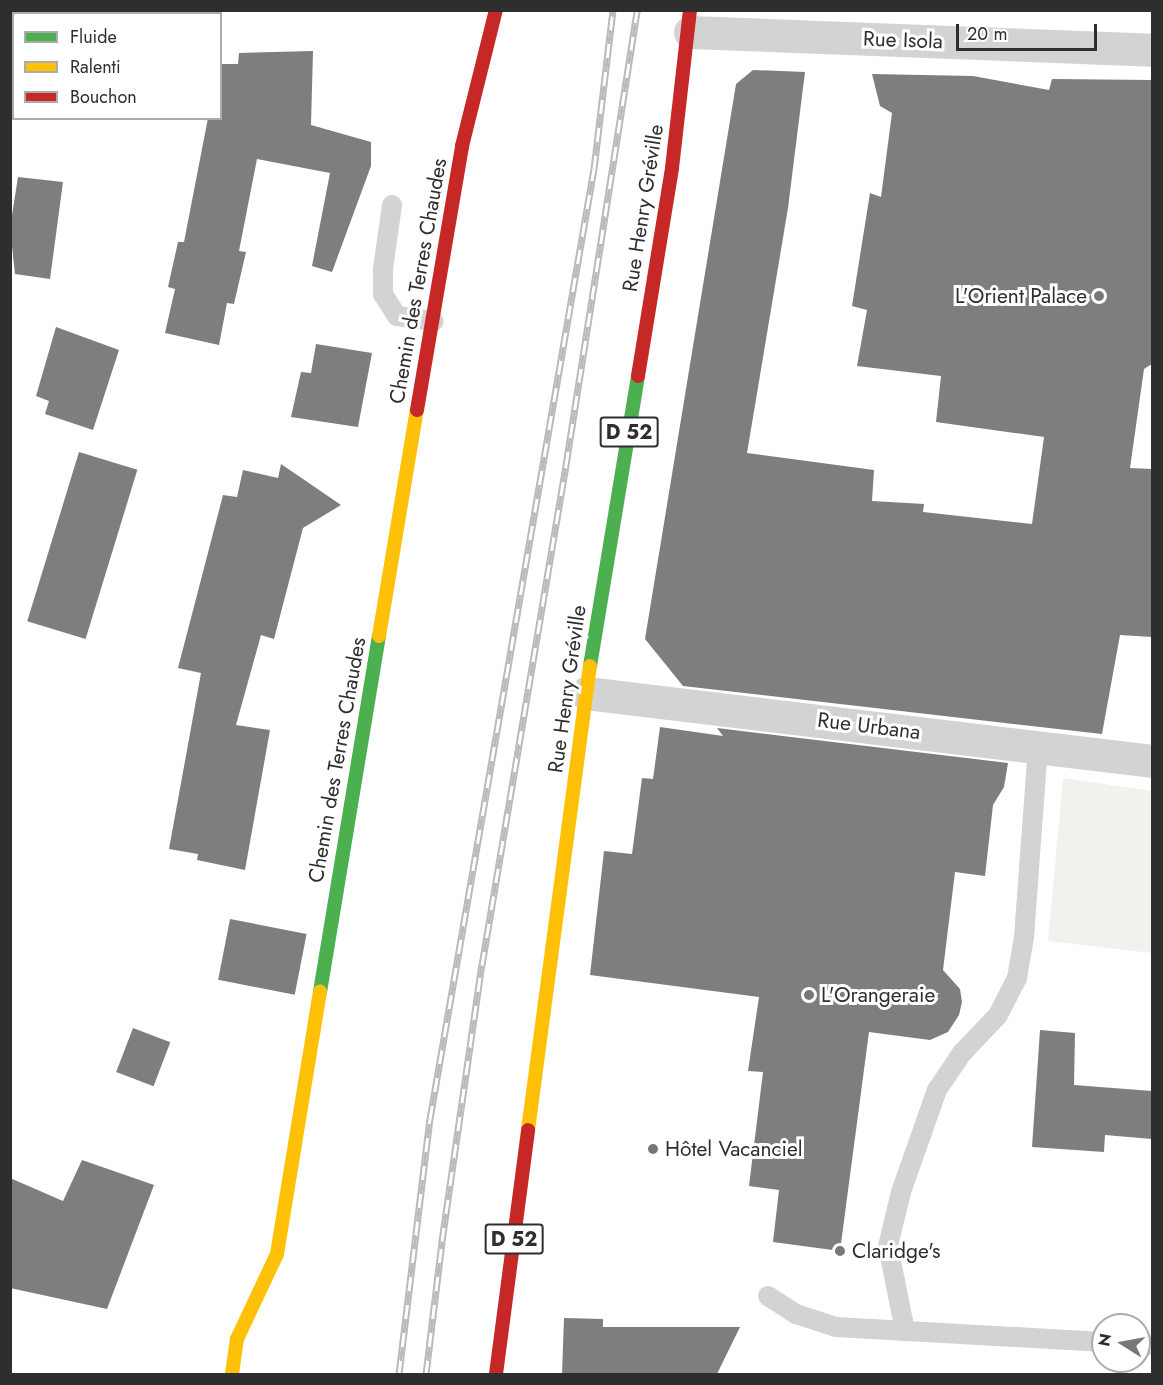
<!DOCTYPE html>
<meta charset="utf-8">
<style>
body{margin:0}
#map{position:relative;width:1163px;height:1385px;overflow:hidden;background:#fff;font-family:Jost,sans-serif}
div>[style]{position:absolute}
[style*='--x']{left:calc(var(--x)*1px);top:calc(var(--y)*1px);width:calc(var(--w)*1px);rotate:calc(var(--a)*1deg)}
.green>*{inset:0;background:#f0f3ed}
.building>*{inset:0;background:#7e7e7e;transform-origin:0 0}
.lane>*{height:20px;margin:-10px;padding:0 10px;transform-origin:10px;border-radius:10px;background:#d3d3d3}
.street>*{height:33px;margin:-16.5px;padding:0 16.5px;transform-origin:16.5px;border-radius:16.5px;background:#d3d3d3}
.fast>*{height:14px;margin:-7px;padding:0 7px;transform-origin:7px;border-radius:7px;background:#4caf50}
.slow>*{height:14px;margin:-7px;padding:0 7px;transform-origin:7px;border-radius:7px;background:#ffc107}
.jam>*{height:14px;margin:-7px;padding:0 7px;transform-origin:7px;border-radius:7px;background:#c62828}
.rail>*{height:7px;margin-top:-3.5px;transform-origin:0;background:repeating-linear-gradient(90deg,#fff 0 14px,#bababa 0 28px);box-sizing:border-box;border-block:2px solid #bababa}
.dots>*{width:16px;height:16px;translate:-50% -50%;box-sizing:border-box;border:3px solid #fff;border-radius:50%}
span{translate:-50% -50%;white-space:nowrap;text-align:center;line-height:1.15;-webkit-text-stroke:6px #fff;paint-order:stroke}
.shield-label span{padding:2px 4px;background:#fff;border:2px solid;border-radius:4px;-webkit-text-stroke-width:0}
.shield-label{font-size:20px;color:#2e2e2e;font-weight:700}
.street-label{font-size:21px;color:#2e2e2e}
.poi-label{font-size:21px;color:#2e2e2e}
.right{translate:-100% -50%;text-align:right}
.left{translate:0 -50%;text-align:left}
.frame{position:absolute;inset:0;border:12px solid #2e2e2e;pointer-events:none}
.legend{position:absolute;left:12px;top:12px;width:210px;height:108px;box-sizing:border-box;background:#fff;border:2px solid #ababab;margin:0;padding:8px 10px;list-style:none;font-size:18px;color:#2e2e2e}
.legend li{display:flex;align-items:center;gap:12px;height:30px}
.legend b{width:30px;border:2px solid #ababab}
.north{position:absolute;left:1091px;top:1313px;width:60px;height:60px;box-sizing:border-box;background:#fff;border:2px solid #ababab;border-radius:50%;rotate:281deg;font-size:16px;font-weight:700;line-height:24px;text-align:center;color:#2e2e2e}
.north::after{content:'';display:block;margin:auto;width:21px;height:27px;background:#777;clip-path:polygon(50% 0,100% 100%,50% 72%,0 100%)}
.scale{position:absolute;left:956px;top:24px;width:141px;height:27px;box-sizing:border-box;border:3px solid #2e2e2e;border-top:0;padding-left:8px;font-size:18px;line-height:21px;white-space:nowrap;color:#2e2e2e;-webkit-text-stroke:4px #fff;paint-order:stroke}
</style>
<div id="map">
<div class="green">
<i style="clip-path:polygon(1063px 778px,1152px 791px,1152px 953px,1048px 941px)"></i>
</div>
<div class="building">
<i style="clip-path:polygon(313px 51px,311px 125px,371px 142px,371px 166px,332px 272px,312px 266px,330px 173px,257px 159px,239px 251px,246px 252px,234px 304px,227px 303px,219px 345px,165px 333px,175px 289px,168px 287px,178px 242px,184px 242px,208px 118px,220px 118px,220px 64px,238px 64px,239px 53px)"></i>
<i style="clip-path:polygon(753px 70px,805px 72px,788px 208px,747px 453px,874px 470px,872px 501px,924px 504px,923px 512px,1032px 524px,1044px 437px,936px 422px,941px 376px,857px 366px,867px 310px,852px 306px,870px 193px,881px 197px,892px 113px,880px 106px,872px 74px,973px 76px,1049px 90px,1052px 79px,1152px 80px,1152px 364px,1144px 369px,1130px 468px,1152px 469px,1152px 637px,1120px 635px,1102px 734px,683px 686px,645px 639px,736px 84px)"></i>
<i style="clip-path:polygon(18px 177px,63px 182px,50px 279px,15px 274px,10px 228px)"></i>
<i style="clip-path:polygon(56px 327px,119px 350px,93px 430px,45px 414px,49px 401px,36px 396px)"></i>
<i style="clip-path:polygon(316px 344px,372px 353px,358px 427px,291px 417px,301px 372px,311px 373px)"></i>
<i style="left:79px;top:452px;width:61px;height:177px;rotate:17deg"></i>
<i style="clip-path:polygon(281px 464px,341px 505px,303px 528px,274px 639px,261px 635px,236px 725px,270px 730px,245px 870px,197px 860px,198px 854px,169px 849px,201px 673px,178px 668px,223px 495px,237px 497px,243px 470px,278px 478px)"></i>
<i style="clip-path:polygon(660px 727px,723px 736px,717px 728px,1008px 763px,1004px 787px,993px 805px,985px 876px,955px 872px,943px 970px,960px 989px,962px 1002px,959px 1015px,948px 1032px,930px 1040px,869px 1032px,840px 1251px,773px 1242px,779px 1190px,749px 1186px,763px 1072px,748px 1071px,759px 997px,590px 975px,604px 851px,632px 854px,642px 778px,653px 779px)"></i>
<i style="left:230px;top:919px;width:78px;height:62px;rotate:11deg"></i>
<i style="left:133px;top:1028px;width:40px;height:47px;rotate:21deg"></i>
<i style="clip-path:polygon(1040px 1030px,1075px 1033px,1074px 1085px,1152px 1091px,1152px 1139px,1105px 1135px,1104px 1152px,1032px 1147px)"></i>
<i style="clip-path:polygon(82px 1160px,154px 1185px,107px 1309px,10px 1288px,10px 1178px,63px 1201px)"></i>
<i style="clip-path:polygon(564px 1318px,603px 1319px,603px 1327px,740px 1327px,717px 1374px,562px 1374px)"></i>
</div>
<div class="lane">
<i style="--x:392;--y:205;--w:65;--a:98"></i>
<i style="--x:383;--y:269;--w:25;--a:90"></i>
<i style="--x:383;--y:294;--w:26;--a:58"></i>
<i style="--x:397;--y:316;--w:37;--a:8"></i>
<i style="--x:768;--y:1296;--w:33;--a:33"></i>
<i style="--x:796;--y:1314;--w:42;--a:18"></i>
<i style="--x:836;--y:1327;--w:267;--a:3.2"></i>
<i style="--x:905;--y:1331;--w:87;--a:-101.3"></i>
<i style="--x:888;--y:1246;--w:56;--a:-76.5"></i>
<i style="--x:901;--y:1192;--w:108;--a:-70.6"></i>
<i style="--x:937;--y:1090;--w:45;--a:-56"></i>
<i style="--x:962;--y:1053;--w:52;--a:-46.5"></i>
<i style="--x:998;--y:1015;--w:42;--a:-62.8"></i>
<i style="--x:1017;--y:978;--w:42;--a:-80.3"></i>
<i style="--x:1024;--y:937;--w:192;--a:-85.8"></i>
<i style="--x:1139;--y:1344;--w:13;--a:4"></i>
</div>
<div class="street">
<i style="--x:690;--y:32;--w:462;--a:2.2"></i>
<i style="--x:586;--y:693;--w:570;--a:6.85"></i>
</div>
<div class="fast">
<i style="--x:590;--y:666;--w:294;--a:-80.6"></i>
<i style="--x:320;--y:992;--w:361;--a:-80.6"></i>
</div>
<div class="slow">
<i style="--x:379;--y:636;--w:229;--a:-80.5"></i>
<i style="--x:528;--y:1130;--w:468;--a:-82.4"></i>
<i style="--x:232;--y:1374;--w:35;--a:-82"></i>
<i style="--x:237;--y:1339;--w:94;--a:-64.8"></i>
<i style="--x:277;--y:1254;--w:266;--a:-80.7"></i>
</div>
<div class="jam">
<i style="--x:638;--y:376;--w:211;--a:-80.7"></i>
<i style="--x:672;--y:168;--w:159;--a:-83.5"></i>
<i style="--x:417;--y:410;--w:268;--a:-80.3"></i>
<i style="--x:462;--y:146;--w:140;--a:-76"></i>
<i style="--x:496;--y:1374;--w:246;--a:-82.5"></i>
</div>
<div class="rail">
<i style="--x:399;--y:1374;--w:257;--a:-83.1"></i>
<i style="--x:430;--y:1119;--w:964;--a:-80.21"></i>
<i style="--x:594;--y:169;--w:160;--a:-83.2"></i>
<i style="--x:426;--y:1374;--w:134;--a:-83.1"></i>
<i style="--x:442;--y:1241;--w:279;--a:-81.8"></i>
<i style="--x:482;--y:965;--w:507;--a:-80.46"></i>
<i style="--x:566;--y:465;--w:461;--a:-81.1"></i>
</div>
<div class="dots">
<i style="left:1099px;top:296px;background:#777"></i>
<i style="left:809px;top:995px;background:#777"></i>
<i style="left:653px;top:1149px;background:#777"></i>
<i style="left:840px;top:1251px;background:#777"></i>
</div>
<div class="shield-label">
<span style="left:629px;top:432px">D 52</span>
<span style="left:514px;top:1239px">D 52</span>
</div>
<div class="street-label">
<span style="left:903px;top:40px;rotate:2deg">Rue Isola</span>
<span style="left:643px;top:208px;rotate:-81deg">Rue Henry Gréville</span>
<span style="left:418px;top:281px;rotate:-80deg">Chemin des Terres Chaudes</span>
<span style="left:567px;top:689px;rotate:-82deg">Rue Henry Gréville</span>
<span style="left:869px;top:726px;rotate:7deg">Rue Urbana</span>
<span style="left:337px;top:760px;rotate:-80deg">Chemin des Terres Chaudes</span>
</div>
<div class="poi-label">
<span class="right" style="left:1087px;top:296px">L'Orient Palace</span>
<span class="left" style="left:821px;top:995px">L'Orangeraie</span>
<span class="left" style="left:665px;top:1149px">Hôtel Vacanciel</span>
<span class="left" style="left:852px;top:1251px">Claridge's</span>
</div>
<div class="frame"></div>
<ul class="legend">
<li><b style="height:8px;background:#4caf50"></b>Fluide</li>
<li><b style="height:8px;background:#ffc107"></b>Ralenti</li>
<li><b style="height:8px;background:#c62828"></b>Bouchon</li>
</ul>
<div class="north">N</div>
<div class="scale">20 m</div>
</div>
